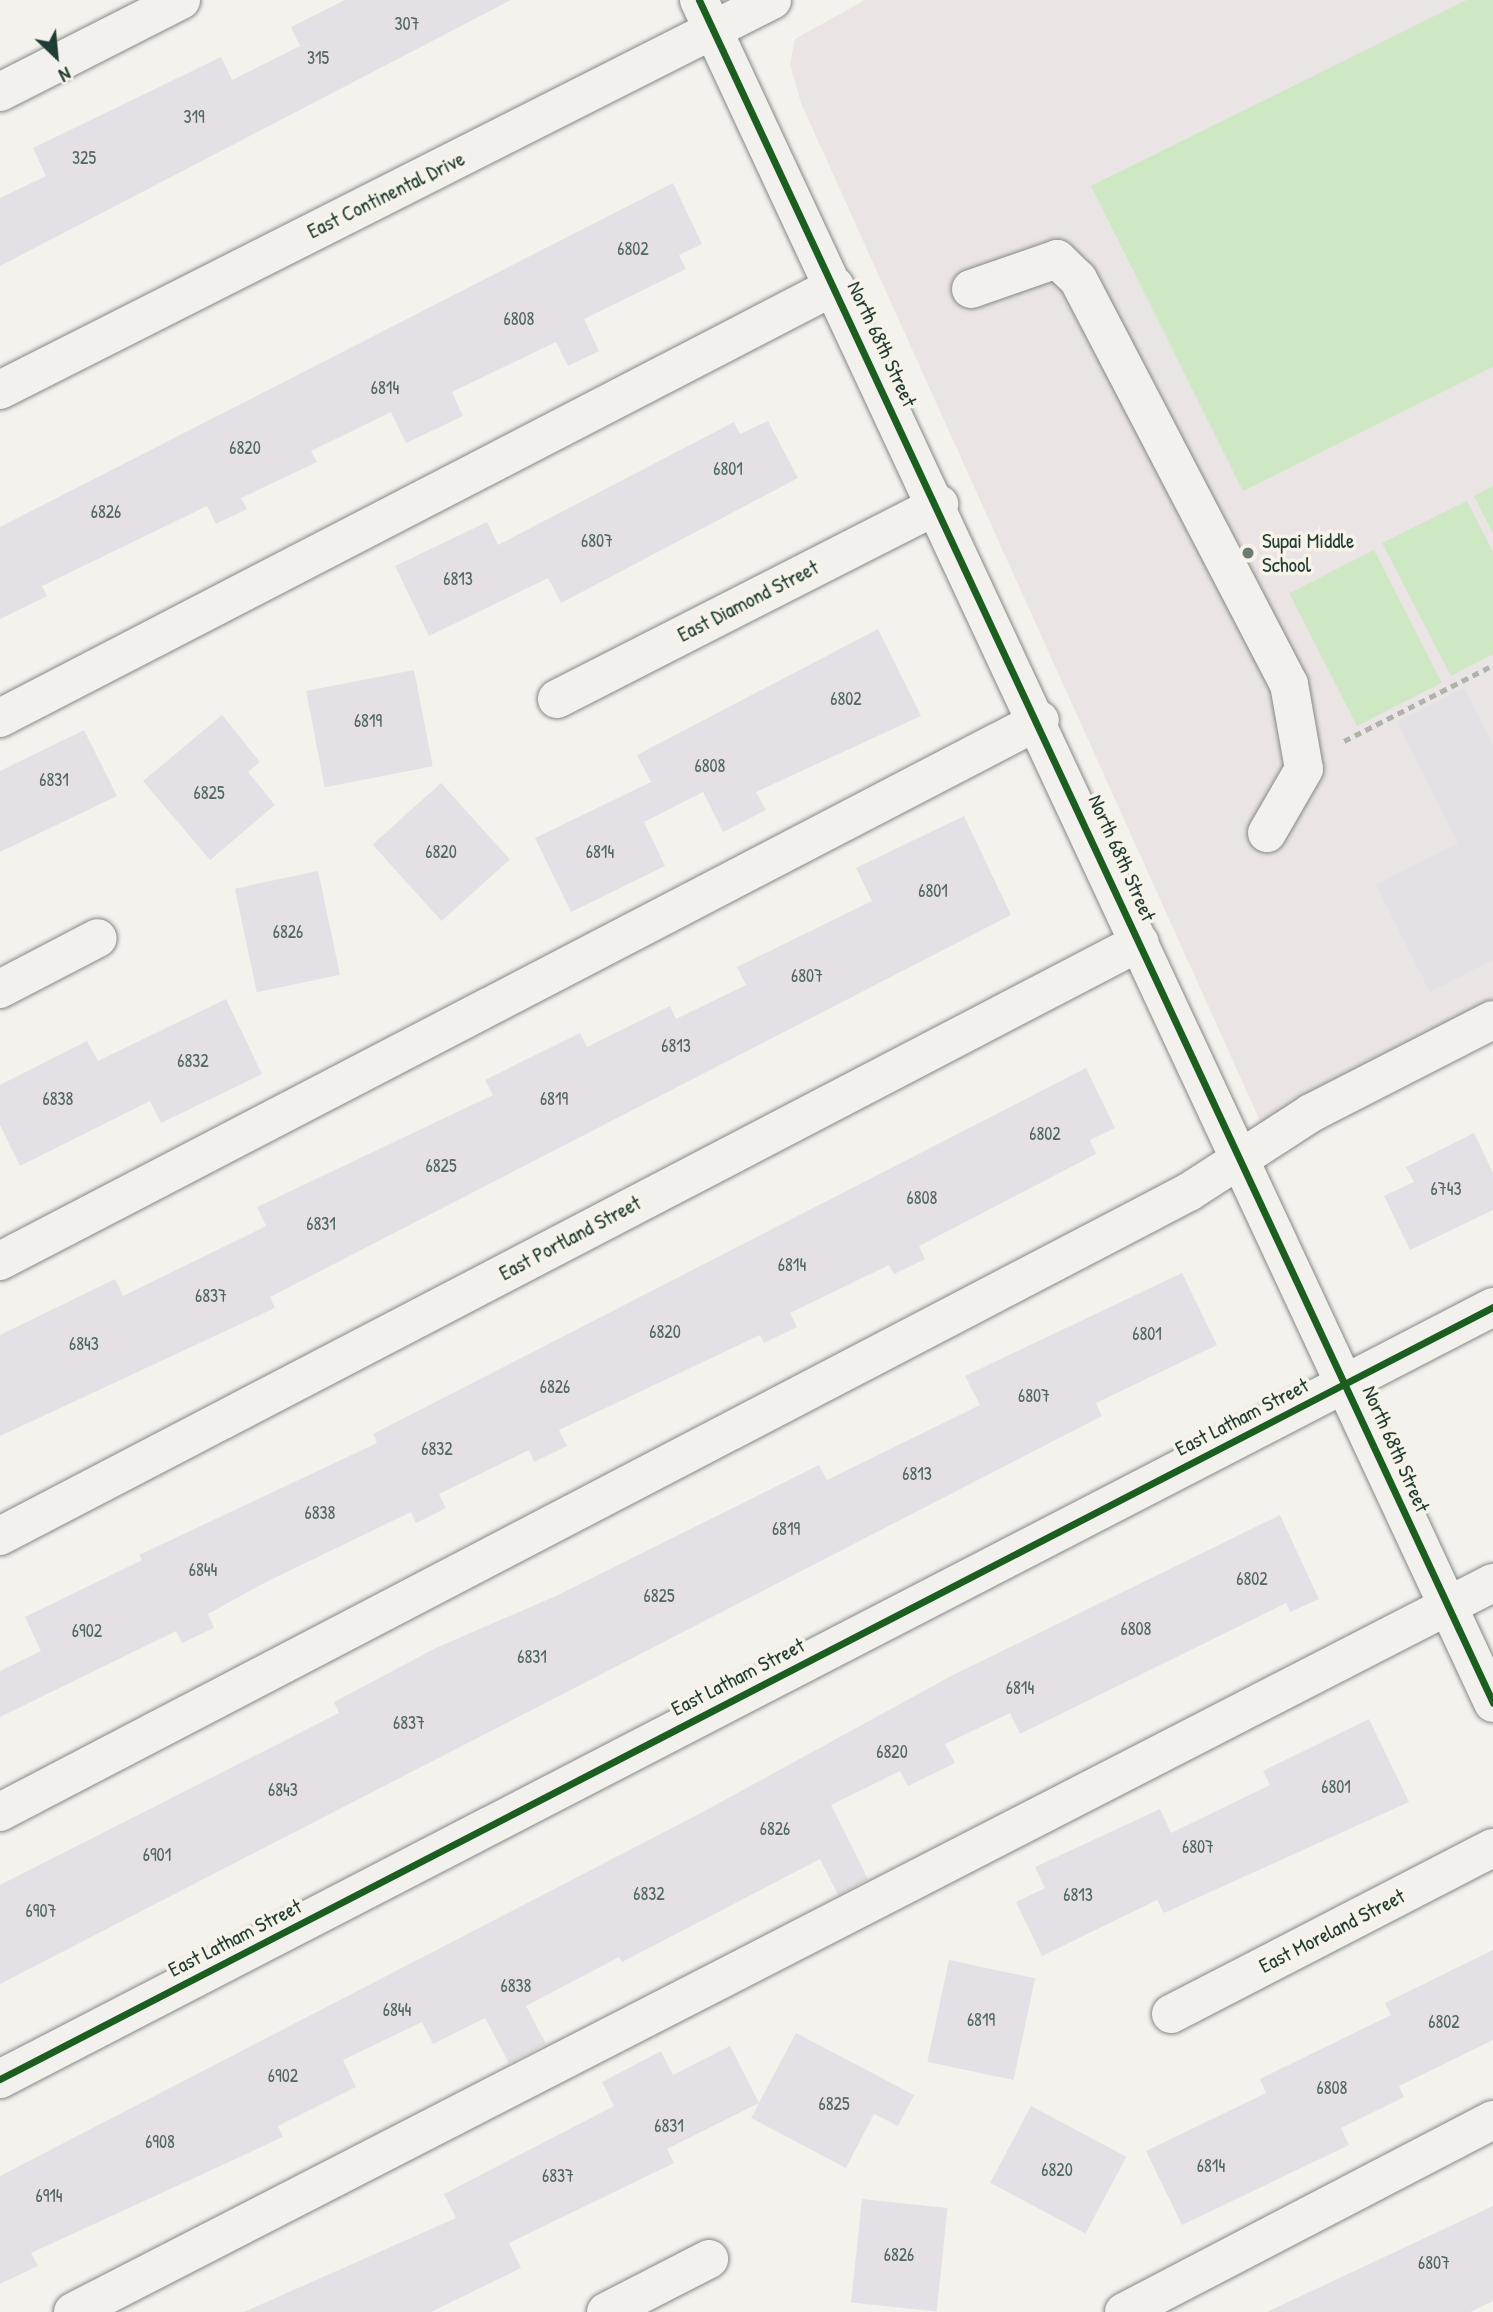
<!DOCTYPE html>
<style>
body{margin:0}
#map{position:relative;width:1493px;height:2312px;overflow:hidden;background:#f4f2ec;font-family:"Patrick Hand",sans-serif}
div>[style]{position:absolute}
[style*='--x']{left:calc(var(--x)*1px);top:calc(var(--y)*1px);width:calc(var(--w)*1px);rotate:calc(var(--a)*1deg)}
.built>*{inset:0;background:#eae4e5}
.green>*{inset:0;background:#cde8c3;transform-origin:0 0}
.building>*{inset:0;background:#e4e0e5;transform-origin:0 0}
.path>*{height:4.5px;margin-top:-2.25px;transform-origin:0;background:repeating-linear-gradient(90deg,#b0b2ae 0 7px,transparent 0 12px)}
.roads{filter:drop-shadow(0 0 2px #848985) drop-shadow(0 0 2px #848985)}
.minor>*{height:38px;margin:-19px;padding:0 19px;transform-origin:19px;border-radius:19px;background:#f2f1ed}
.cycleway>*{height:7px;margin:-3.5px;padding:0 3.5px;transform-origin:3.5px;border-radius:3.5px;background:#1b5e20}
.dots>*{width:19px;height:19px;translate:-50% -50%;box-sizing:border-box;border:4px solid #f7f3e8;border-radius:50%}
span{translate:-50% -50%;white-space:nowrap;text-align:center;line-height:1.15;-webkit-text-stroke:7px #f7f3e8;paint-order:stroke}
.number-label{font-size:18px;color:#516661}
.number-label span{-webkit-text-stroke-width:0}
.street-label{font-size:21px;color:#1f3d34}
.poi-label{font-size:21px;color:#1f3d34}
.left{translate:0 -50%;text-align:left}
.north{position:absolute;left:21px;top:21px;width:70px;height:70px;-webkit-text-stroke:5px #f7f3e8;paint-order:stroke;rotate:154deg;font-size:19px;font-weight:700;line-height:28px;text-align:center;color:#1f3d34}
.north::after{content:'';display:block;margin:auto;width:24px;height:32px;background:#1f3d34;clip-path:polygon(50% 0,100% 100%,50% 72%,0 100%)}
</style>
<div id="map">
<div class="built">
<i style="clip-path:polygon(865px 0,1493px 0,1493px 1002px,1261px 1123px,801px 103px,790px 64px,795px 39px)"></i>
</div>
<div class="green">
<i style="clip-path:polygon(1467px 0,1493px 0,1493px 367px,1243px 491px,1091px 186px)"></i>
<i style="clip-path:polygon(1493px 486px,1493px 533px,1474px 496px)"></i>
<i style="clip-path:polygon(1467px 501px,1493px 552px,1493px 654px,1451px 676px,1382px 543px)"></i>
<i style="left:1374px;top:550px;width:149px;height:95px;rotate:63deg"></i>
</div>
<div class="building">
<i style="clip-path:polygon(345px 0,511px 0,0 266px,0 198px,46px 176px,33px 148px,221px 57px,232px 80px,300px 46px,291px 27px)"></i>
<i style="clip-path:polygon(673px 183px,702px 244px,679px 255px,686px 269px,584px 319px,599px 351px,568px 366px,556px 342px,452px 392px,463px 416px,406px 443px,391px 412px,311px 451px,317px 462px,241px 498px,247px 509px,216px 524px,207px 506px,42px 586px,47px 596px,0 619px,0 527px)"></i>
<i style="clip-path:polygon(768px 421px,798px 478px,561px 603px,548px 578px,429px 636px,395px 566px,487px 522px,498px 545px,734px 422px,740px 434px)"></i>
<i style="clip-path:polygon(878px 629px,921px 716px,756px 792px,766px 810px,723px 832px,703px 792px,644px 822px,665px 866px,571px 912px,535px 838px,651px 782px,637px 755px)"></i>
<i style="left:414px;top:670px;width:98px;height:110px;rotate:79deg"></i>
<i style="clip-path:polygon(1464px 688px,1493px 745px,1493px 960px,1430px 992px,1376px 885px,1458px 843px,1397px 722px)"></i>
<i style="clip-path:polygon(222px 715px,260px 762px,248px 772px,275px 805px,210px 860px,143px 781px)"></i>
<i style="clip-path:polygon(84px 730px,117px 796px,0 852px,0 771px)"></i>
<i style="left:441px;top:783px;width:103px;height:92px;rotate:48deg"></i>
<i style="clip-path:polygon(964px 816px,1011px 915px,270px 1297px,275px 1308px,0 1436px,0 1335px,115px 1279px,123px 1296px,266px 1226px,257px 1207px,493px 1095px,485px 1080px,580px 1033px,587px 1047px,670px 1006px,676px 1019px,746px 985px,737px 967px,872px 901px,856px 868px)"></i>
<i style="left:318px;top:871px;width:106px;height:85px;rotate:78deg"></i>
<i style="clip-path:polygon(226px 999px,262px 1074px,161px 1123px,150px 1101px,20px 1166px,0 1125px,0 1085px,87px 1041px,98px 1061px)"></i>
<i style="clip-path:polygon(1086px 1068px,1115px 1128px,1090px 1140px,1096px 1154px,919px 1246px,925px 1259px,894px 1274px,889px 1265px,790px 1313px,797px 1327px,764px 1343px,760px 1335px,559px 1430px,567px 1446px,534px 1462px,529px 1450px,439px 1494px,446px 1508px,416px 1523px,411px 1512px,266px 1582px,208px 1614px,214px 1628px,182px 1643px,176px 1631px,0 1717px,0 1671px,41px 1651px,25px 1617px,142px 1560px,139px 1555px,377px 1443px,373px 1434px)"></i>
<i style="clip-path:polygon(1474px 1133px,1493px 1173px,1493px 1210px,1410px 1250px,1384px 1196px,1414px 1182px,1406px 1167px)"></i>
<i style="clip-path:polygon(1182px 1273px,1217px 1345px,1096px 1403px,1102px 1416px,0 1984px,0 1885px,339px 1713px,334px 1702px,436px 1648px,558px 1595px,819px 1465px,827px 1480px,980px 1405px,965px 1376px)"></i>
<i style="clip-path:polygon(1280px 1515px,1319px 1599px,1290px 1612px,1286px 1603px,1020px 1734px,1010px 1713px,945px 1744px,955px 1763px,908px 1786px,900px 1771px,831px 1805px,868px 1879px,838px 1895px,820px 1859px,622px 1962px,619px 1957px,526px 2006px,546px 2044px,509px 2063px,485px 2018px,433px 2044px,422px 2022px,343px 2060px,356px 2087px,278px 2126px,283px 2137px,31px 2253px,38px 2266px,0 2284px,0 2176px,699px 1814px,953px 1675px)"></i>
<i style="clip-path:polygon(1369px 1719px,1409px 1802px,1164px 1913px,1157px 1900px,1042px 1956px,1016px 1902px,1045px 1888px,1035px 1867px,1160px 1809px,1171px 1833px,1270px 1785px,1263px 1771px)"></i>
<i style="clip-path:polygon(1493px 1950px,1493px 2040px,1399px 2086px,1404px 2097px,1341px 2128px,1349px 2145px,1182px 2225px,1146px 2151px,1266px 2093px,1260px 2079px,1391px 2015px,1385px 2003px)"></i>
<i style="left:949px;top:1960px;width:88px;height:104px;rotate:12deg"></i>
<i style="clip-path:polygon(796px 2033px,914px 2095px,898px 2126px,874px 2114px,846px 2168px,751px 2118px)"></i>
<i style="clip-path:polygon(730px 2046px,759px 2103px,667px 2149px,674px 2163px,509px 2243px,521px 2268px,431px 2312px,244px 2312px,456px 2218px,444px 2194px,614px 2106px,602px 2082px,661px 2051px,673px 2075px)"></i>
<i style="left:1031px;top:2106px;width:108px;height:87px;rotate:28deg"></i>
<i style="left:862px;top:2199px;width:86px;height:104px;rotate:6deg"></i>
<i style="clip-path:polygon(1493px 2206px,1493px 2301px,1470px 2312px,1267px 2312px)"></i>
</div>
<div class="path">
<i style="--x:1344;--y:741;--w:167;--a:-27"></i>
</div>
<div class="roads">
<div class="minor">
<i style="--x:699;--y:0;--w:1879;--a:65"></i>
<i style="--x:0;--y:92;--w:203;--a:-26.9"></i>
<i style="--x:971;--y:289;--w:91;--a:-19.2"></i>
<i style="--x:1057;--y:259;--w:29;--a:44"></i>
<i style="--x:1078;--y:279;--w:457;--a:62.5"></i>
<i style="--x:1289;--y:684;--w:86;--a:80"></i>
<i style="--x:1304;--y:769;--w:74;--a:120"></i>
<i style="--x:0;--y:390;--w:865;--a:-26.8"></i>
<i style="--x:557;--y:699;--w:429;--a:-27"></i>
<i style="--x:0;--y:718;--w:940;--a:-27.36"></i>
<i style="--x:0;--y:989;--w:110;--a:-27.5"></i>
<i style="--x:0;--y:1261;--w:1172;--a:-27.48"></i>
<i style="--x:0;--y:1536;--w:1285;--a:-27.52"></i>
<i style="--x:0;--y:1812;--w:1341;--a:-27.54"></i>
<i style="--x:1189;--y:1192;--w:145;--a:-32.9"></i>
<i style="--x:1311;--y:1113;--w:204;--a:-27.1"></i>
<i style="--x:1171;--y:2014;--w:362;--a:-27.3"></i>
<i style="--x:0;--y:2079;--w:1681;--a:-27.34"></i>
<i style="--x:73;--y:2312;--w:1596;--a:-27.18"></i>
<i style="--x:606;--y:2312;--w:116;--a:-27.2"></i>
<i style="--x:1124;--y:2312;--w:416;--a:-27.5"></i>
</div>
</div>
<div class="cycleway">
<i style="--x:699;--y:0;--w:1879;--a:65"></i>
<i style="--x:0;--y:2079;--w:1681;--a:-27.34"></i>
</div>
<div class="dots">
<i style="left:1248px;top:553px;background:#6a7c74"></i>
</div>
<div class="number-label">
<span style="left:407px;top:24px">307</span>
<span style="left:318px;top:58px">315</span>
<span style="left:194px;top:117px">319</span>
<span style="left:84px;top:158px">325</span>
<span style="left:633px;top:249px">6802</span>
<span style="left:519px;top:319px">6808</span>
<span style="left:385px;top:388px">6814</span>
<span style="left:245px;top:448px">6820</span>
<span style="left:728px;top:469px">6801</span>
<span style="left:106px;top:512px">6826</span>
<span style="left:597px;top:541px">6807</span>
<span style="left:458px;top:579px">6813</span>
<span style="left:846px;top:699px">6802</span>
<span style="left:368px;top:721px">6819</span>
<span style="left:710px;top:766px">6808</span>
<span style="left:54px;top:780px">6831</span>
<span style="left:209px;top:793px">6825</span>
<span style="left:441px;top:852px">6820</span>
<span style="left:600px;top:852px">6814</span>
<span style="left:933px;top:891px">6801</span>
<span style="left:288px;top:932px">6826</span>
<span style="left:807px;top:976px">6807</span>
<span style="left:676px;top:1046px">6813</span>
<span style="left:193px;top:1061px">6832</span>
<span style="left:58px;top:1099px">6838</span>
<span style="left:554px;top:1099px">6819</span>
<span style="left:1045px;top:1134px">6802</span>
<span style="left:441px;top:1166px">6825</span>
<span style="left:1446px;top:1189px">6743</span>
<span style="left:922px;top:1198px">6808</span>
<span style="left:321px;top:1224px">6831</span>
<span style="left:792px;top:1265px">6814</span>
<span style="left:211px;top:1296px">6837</span>
<span style="left:665px;top:1332px">6820</span>
<span style="left:1147px;top:1334px">6801</span>
<span style="left:84px;top:1344px">6843</span>
<span style="left:555px;top:1387px">6826</span>
<span style="left:1034px;top:1396px">6807</span>
<span style="left:437px;top:1449px">6832</span>
<span style="left:917px;top:1474px">6813</span>
<span style="left:320px;top:1513px">6838</span>
<span style="left:786px;top:1529px">6819</span>
<span style="left:203px;top:1570px">6844</span>
<span style="left:1252px;top:1579px">6802</span>
<span style="left:659px;top:1596px">6825</span>
<span style="left:1136px;top:1629px">6808</span>
<span style="left:87px;top:1631px">6902</span>
<span style="left:532px;top:1657px">6831</span>
<span style="left:1020px;top:1688px">6814</span>
<span style="left:409px;top:1723px">6837</span>
<span style="left:892px;top:1752px">6820</span>
<span style="left:1336px;top:1787px">6801</span>
<span style="left:283px;top:1790px">6843</span>
<span style="left:775px;top:1829px">6826</span>
<span style="left:1198px;top:1847px">6807</span>
<span style="left:157px;top:1855px">6901</span>
<span style="left:649px;top:1894px">6832</span>
<span style="left:1078px;top:1895px">6813</span>
<span style="left:41px;top:1911px">6907</span>
<span style="left:516px;top:1986px">6838</span>
<span style="left:397px;top:2010px">6844</span>
<span style="left:981px;top:2020px">6819</span>
<span style="left:1444px;top:2022px">6802</span>
<span style="left:283px;top:2076px">6902</span>
<span style="left:1332px;top:2088px">6808</span>
<span style="left:834px;top:2104px">6825</span>
<span style="left:669px;top:2126px">6831</span>
<span style="left:160px;top:2142px">6908</span>
<span style="left:1211px;top:2166px">6814</span>
<span style="left:1057px;top:2170px">6820</span>
<span style="left:558px;top:2176px">6837</span>
<span style="left:49px;top:2196px">6914</span>
<span style="left:899px;top:2255px">6826</span>
<span style="left:1434px;top:2263px">6807</span>
</div>
<div class="street-label">
<span style="left:386px;top:195px;rotate:-26deg">East Continental Drive</span>
<span style="left:882px;top:344px;rotate:65deg">North 68th Street</span>
<span style="left:748px;top:601px;rotate:-27deg">East Diamond Street</span>
<span style="left:1122px;top:858px;rotate:66deg">North 68th Street</span>
<span style="left:570px;top:1238px;rotate:-28deg">East Portland Street</span>
<span style="left:1242px;top:1417px;rotate:-27deg">East Latham Street</span>
<span style="left:1396px;top:1449px;rotate:66deg">North 68th Street</span>
<span style="left:738px;top:1677px;rotate:-27deg">East Latham Street</span>
<span style="left:1332px;top:1931px;rotate:-27deg">East Moreland Street</span>
<span style="left:235px;top:1938px;rotate:-27deg">East Latham Street</span>
</div>
<div class="poi-label">
<span class="left" style="left:1262px;top:553px">Supai Middle<br>School</span>
</div>
<div class="north">N</div>
</div>
